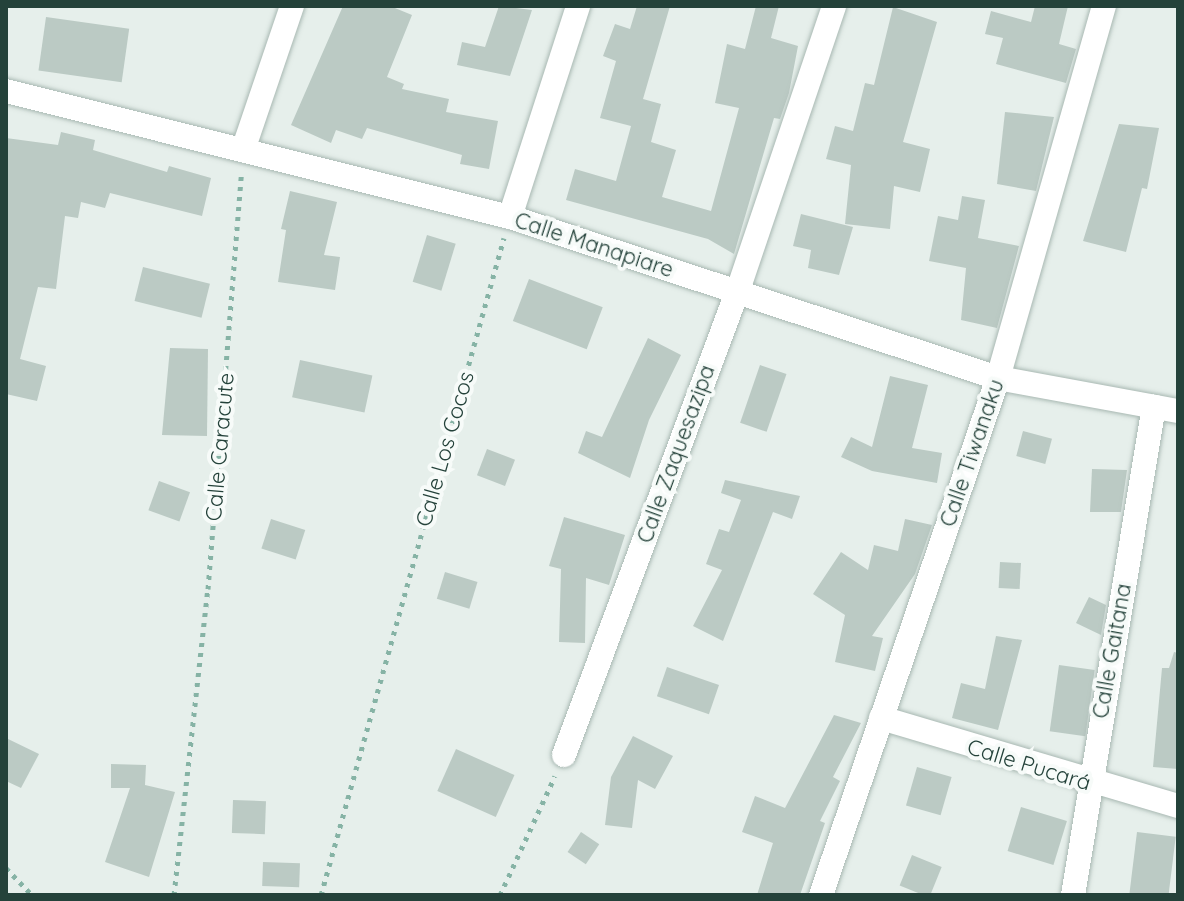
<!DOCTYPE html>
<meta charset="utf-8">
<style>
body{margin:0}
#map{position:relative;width:1184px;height:901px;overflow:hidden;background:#e6efeb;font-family:Quicksand,sans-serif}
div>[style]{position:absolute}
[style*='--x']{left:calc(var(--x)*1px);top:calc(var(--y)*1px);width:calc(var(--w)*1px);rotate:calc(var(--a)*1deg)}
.building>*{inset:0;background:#bbcac4;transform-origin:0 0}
.path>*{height:5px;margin-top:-2.5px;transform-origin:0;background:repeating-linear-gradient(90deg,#86b3a5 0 4px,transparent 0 10px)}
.roads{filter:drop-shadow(0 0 2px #a8b8b2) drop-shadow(0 0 2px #a8b8b2)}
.street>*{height:24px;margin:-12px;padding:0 12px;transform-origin:12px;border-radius:12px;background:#fff}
span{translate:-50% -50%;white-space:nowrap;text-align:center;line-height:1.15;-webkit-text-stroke:8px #f7fbf9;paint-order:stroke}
.street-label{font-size:22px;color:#24423a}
.frame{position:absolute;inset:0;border:8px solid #24423a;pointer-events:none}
</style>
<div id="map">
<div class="building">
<i style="clip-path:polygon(343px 6px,390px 6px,412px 15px,387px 77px,404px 84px,402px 89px,449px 99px,446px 112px,498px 121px,489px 169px,460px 164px,462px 155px,367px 128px,362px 139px,336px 130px,331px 143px,291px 125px)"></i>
<i style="clip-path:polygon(499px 6px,532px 10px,510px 76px,457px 65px,462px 42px,485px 47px)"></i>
<i style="clip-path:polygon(637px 6px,670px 6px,643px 99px,661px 104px,651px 142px,676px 150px,662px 197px,711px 211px,739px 108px,715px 103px,727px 44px,745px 49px,756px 6px,779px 6px,771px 38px,798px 46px,789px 93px,780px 119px,774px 118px,734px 254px,708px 239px,566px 200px,575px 169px,616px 181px,631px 126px,600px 118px,616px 61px,603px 56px,615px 24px,630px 29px)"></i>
<i style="clip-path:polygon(1035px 6px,1068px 6px,1059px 44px,1076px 49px,1066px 83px,996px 64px,1003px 38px,985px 34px,991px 11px,1031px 22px)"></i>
<i style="clip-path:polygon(893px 7px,937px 22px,903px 142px,930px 149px,920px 192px,894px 186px,890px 229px,845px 224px,851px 165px,826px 159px,835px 126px,853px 131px,865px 83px,874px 85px)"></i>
<i style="left:46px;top:17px;width:84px;height:54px;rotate:8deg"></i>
<i style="clip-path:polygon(1005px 112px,1054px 117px,1036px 191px,997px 184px)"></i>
<i style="clip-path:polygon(1119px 124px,1159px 128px,1147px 189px,1142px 188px,1126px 252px,1083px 241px)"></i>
<i style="clip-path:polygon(61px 132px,95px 140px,93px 150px,167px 172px,169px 166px,211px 178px,202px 216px,110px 193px,105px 208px,81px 202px,78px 218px,65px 216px,56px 289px,38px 287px,20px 359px,46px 366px,37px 401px,6px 394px,6px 138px,58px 145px)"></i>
<i style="clip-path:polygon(290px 191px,337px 202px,324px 255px,340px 257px,335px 290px,278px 282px,286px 230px,281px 229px)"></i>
<i style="clip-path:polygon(962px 196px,985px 200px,978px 238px,1019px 246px,997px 328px,961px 320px,966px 268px,929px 261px,938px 216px,958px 220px)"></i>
<i style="clip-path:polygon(801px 214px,853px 227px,839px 275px,808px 268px,811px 250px,793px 246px)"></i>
<i style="left:427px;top:235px;width:30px;height:49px;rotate:17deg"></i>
<i style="left:143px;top:267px;width:69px;height:35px;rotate:14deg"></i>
<i style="left:529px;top:279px;width:79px;height:45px;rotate:21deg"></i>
<i style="clip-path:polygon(648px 338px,681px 355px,649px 420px,630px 478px,578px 453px,586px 431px,602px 437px)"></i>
<i style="clip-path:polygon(170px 348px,208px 349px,207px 436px,162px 435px)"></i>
<i style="left:300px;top:360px;width:74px;height:38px;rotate:12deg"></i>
<i style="left:760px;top:365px;width:28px;height:61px;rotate:19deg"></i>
<i style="clip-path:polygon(890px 376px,928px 385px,912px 448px,942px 453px,937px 483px,872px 471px,841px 457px,851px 437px,872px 447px)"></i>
<i style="left:1023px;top:431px;width:30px;height:26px;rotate:15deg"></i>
<i style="left:487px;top:449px;width:30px;height:28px;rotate:21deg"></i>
<i style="clip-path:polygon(1092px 469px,1127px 470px,1121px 512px,1090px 512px)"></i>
<i style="clip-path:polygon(725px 480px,800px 496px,792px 519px,773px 512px,723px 641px,693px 626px,722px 570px,706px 564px,719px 529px,729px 532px,741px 500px,721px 493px)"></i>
<i style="left:159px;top:481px;width:33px;height:31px;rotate:20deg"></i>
<i style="clip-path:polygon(564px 517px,625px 535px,609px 585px,586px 578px,585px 643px,559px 642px,561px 569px,549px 566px)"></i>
<i style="left:271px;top:519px;width:36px;height:31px;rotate:18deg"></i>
<i style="clip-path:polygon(905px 519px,932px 525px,915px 574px,872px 636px,883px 638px,875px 671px,835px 662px,845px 615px,813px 594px,841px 552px,868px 570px,874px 545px,898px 551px)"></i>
<i style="left:1000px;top:562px;width:21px;height:26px;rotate:3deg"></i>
<i style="left:445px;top:572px;width:34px;height:28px;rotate:17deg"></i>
<i style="clip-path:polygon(1089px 597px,1106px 605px,1101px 635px,1076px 623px)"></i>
<i style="clip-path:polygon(996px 636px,1022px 640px,998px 730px,952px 718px,961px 683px,985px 689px)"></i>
<i style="clip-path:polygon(1174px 652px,1178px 653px,1178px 769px,1153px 767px,1162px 668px,1169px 668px)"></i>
<i style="left:1059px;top:665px;width:36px;height:67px;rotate:8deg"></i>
<i style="left:667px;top:667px;width:55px;height:31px;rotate:19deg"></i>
<i style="clip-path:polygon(834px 715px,861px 723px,833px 777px,840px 781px,820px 821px,825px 823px,800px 895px,757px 895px,773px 843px,742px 832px,755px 796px,785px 808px)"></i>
<i style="clip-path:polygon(633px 736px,673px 756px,655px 789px,638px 780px,632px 828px,605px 825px,611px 777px)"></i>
<i style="clip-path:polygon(6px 738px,39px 754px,21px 788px,6px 781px)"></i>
<i style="left:456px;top:749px;width:64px;height:46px;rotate:24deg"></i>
<i style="clip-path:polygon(111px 764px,146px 765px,145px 785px,175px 792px,149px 877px,105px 862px,130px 788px,111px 788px)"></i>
<i style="left:917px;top:767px;width:36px;height:40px;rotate:16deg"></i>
<i style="left:233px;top:800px;width:33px;height:33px;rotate:2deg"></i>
<i style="left:1021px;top:807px;width:48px;height:46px;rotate:17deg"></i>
<i style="left:581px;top:832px;width:22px;height:24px;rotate:34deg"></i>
<i style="left:1137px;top:832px;width:39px;height:64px;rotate:7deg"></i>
<i style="left:912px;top:855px;width:32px;height:33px;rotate:22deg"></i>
<i style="left:263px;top:862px;width:37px;height:24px;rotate:2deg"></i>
</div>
<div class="path">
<i style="--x:6;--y:868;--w:37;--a:46"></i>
<i style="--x:174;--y:895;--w:308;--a:-83.7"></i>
<i style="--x:208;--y:589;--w:415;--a:-85.4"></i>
<i style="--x:321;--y:895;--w:682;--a:-74.44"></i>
<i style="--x:500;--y:895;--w:131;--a:-65.2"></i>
</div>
<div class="roads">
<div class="street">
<i style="--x:6;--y:91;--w:520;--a:14.04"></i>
<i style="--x:510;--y:217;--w:514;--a:18.26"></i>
<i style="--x:998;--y:378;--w:183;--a:10.4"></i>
<i style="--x:243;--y:150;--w:152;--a:-71.2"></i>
<i style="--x:510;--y:217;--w:222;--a:-72.1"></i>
<i style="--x:881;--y:718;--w:310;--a:16.5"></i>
<i style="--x:564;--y:755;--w:493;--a:-69.5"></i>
<i style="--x:737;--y:293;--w:303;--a:-71.3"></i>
<i style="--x:821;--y:895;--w:546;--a:-71.1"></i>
<i style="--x:998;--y:378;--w:387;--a:-74.1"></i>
<i style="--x:1073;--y:895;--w:495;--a:-80.6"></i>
</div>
</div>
<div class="street-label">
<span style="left:594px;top:245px;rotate:18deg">Calle Manapiare</span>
<span style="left:220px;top:447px;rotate:-85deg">Calle Caracute</span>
<span style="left:445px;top:449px;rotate:-74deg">Calle Los Cocos</span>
<span style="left:972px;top:453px;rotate:-71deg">Calle Tiwanaku</span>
<span style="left:676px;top:454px;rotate:-70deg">Calle Zaquesazipa</span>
<span style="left:1112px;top:651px;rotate:-80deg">Calle Gaitana</span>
<span style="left:1029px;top:765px;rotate:17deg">Calle Pucará</span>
</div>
<div class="frame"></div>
</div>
